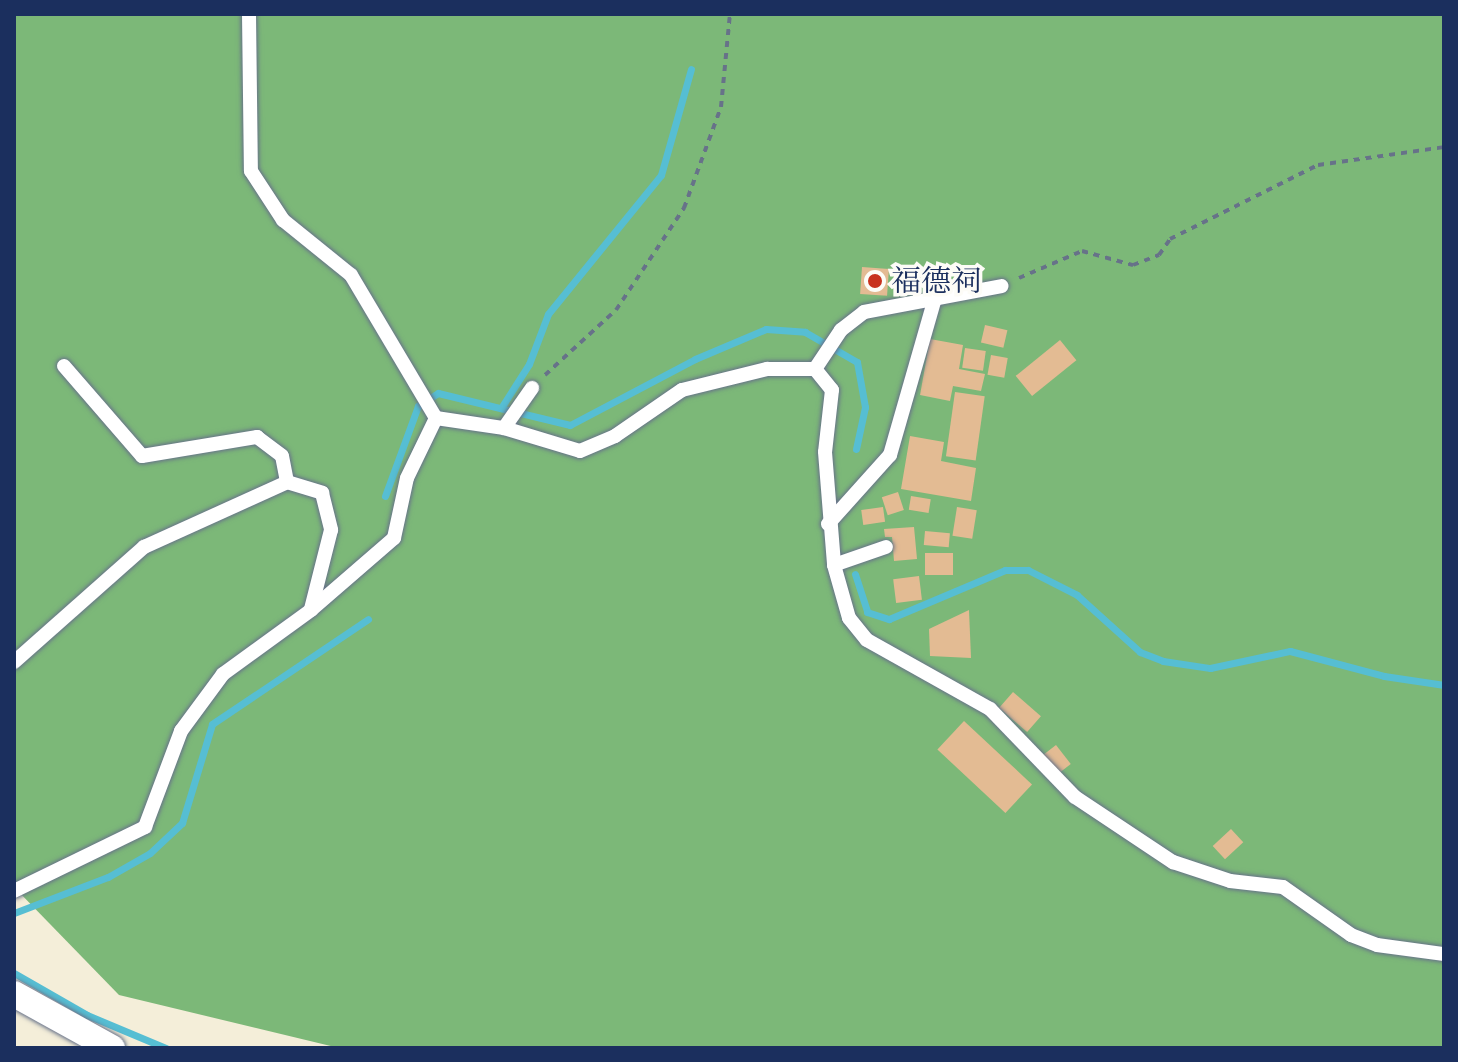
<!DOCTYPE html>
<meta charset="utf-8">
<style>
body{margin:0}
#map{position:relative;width:1458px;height:1062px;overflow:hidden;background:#f4eed9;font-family:"IM FELL Great Primer","Noto Serif TC",serif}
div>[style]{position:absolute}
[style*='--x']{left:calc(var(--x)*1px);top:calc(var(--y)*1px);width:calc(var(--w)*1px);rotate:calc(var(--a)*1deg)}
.forest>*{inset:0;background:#7cb878}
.stream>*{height:7px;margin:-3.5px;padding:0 3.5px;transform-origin:3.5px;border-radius:3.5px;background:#56bed3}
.building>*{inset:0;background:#e3bb93;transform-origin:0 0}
.path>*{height:4px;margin-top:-2px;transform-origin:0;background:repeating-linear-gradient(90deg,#677289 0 6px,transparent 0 12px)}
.roads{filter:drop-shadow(0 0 2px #677289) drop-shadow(0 0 2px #677289)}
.service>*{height:14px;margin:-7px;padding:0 7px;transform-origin:7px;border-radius:7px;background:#fff}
.minor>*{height:26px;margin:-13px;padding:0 13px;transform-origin:13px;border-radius:13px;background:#fff}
.dots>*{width:22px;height:22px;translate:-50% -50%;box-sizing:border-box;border:4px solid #fdfcf7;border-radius:50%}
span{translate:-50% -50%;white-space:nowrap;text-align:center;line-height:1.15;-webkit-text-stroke:7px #fdfcf7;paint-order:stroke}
.poi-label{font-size:30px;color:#1b2f5e}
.left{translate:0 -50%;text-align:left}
.frame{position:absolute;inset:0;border:16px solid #1b2f5e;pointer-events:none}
</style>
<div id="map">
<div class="forest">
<i style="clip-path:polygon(14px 14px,1444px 14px,1444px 1048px,339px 1048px,119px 995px,14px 887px)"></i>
</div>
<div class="stream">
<i style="--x:501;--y:408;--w:52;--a:-57.5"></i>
<i style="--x:529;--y:364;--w:53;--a:-69.2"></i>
<i style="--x:548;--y:314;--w:179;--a:-50.9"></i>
<i style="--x:661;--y:175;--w:110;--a:-74.2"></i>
<i style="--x:385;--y:496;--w:96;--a:-69.9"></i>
<i style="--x:418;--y:406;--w:24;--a:-33"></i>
<i style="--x:438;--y:393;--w:136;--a:13.6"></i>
<i style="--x:570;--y:425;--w:141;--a:-27.8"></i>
<i style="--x:695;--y:359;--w:77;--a:-22.9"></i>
<i style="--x:766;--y:329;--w:39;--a:4"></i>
<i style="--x:805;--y:332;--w:60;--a:30"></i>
<i style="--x:857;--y:362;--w:46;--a:79.9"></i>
<i style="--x:865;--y:407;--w:43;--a:102.1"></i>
<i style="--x:855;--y:574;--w:40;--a:72"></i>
<i style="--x:867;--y:612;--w:23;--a:18"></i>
<i style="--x:889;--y:619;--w:126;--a:-22.9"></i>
<i style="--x:1005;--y:570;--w:23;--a:0"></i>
<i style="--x:1028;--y:570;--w:55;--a:27"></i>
<i style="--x:1077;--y:595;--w:85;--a:42.1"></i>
<i style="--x:1140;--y:652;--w:25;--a:21"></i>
<i style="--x:1163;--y:661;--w:48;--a:8.5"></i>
<i style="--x:1210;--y:668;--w:82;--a:-12"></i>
<i style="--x:1290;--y:651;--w:97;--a:14.9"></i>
<i style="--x:1384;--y:676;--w:61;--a:8.5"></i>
<i style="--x:14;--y:913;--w:101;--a:-21"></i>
<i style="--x:108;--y:877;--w:48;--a:-29.7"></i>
<i style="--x:150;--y:853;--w:44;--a:-43.2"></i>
<i style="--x:182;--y:823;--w:103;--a:-73.1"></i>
<i style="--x:212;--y:724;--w:188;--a:-33.9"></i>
<i style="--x:14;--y:973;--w:84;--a:29.9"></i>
<i style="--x:87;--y:1015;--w:86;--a:22.7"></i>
</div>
<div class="building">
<i style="left:862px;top:267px;width:27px;height:27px;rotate:4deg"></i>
<i style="left:985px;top:325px;width:23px;height:18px;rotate:13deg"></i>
<i style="clip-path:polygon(930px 339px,963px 345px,959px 369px,985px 374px,981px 391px,953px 386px,950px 401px,920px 395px)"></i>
<i style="left:1060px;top:340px;width:26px;height:57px;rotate:51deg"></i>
<i style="left:965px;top:348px;width:21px;height:20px;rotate:8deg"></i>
<i style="left:991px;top:355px;width:17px;height:20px;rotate:10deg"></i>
<i style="left:955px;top:392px;width:30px;height:65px;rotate:8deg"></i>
<i style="clip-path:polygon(910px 436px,944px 442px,941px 461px,976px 468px,971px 501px,901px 489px)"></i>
<i style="left:898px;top:492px;width:19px;height:17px;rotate:72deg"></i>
<i style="left:911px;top:496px;width:20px;height:14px;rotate:9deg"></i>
<i style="left:883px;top:507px;width:15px;height:22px;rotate:82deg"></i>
<i style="left:957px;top:507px;width:20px;height:29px;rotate:9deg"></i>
<i style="clip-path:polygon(914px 527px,917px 559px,894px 561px,892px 537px,885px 537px,884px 529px)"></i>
<i style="left:925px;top:531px;width:25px;height:14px;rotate:5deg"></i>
<i style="left:925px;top:553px;width:28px;height:22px"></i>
<i style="left:919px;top:576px;width:24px;height:26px;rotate:83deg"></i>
<i style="clip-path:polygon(969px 610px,971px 658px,930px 656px,929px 629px)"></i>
<i style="left:1013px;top:692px;width:37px;height:21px;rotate:41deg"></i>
<i style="left:964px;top:721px;width:93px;height:39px;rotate:43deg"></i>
<i style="left:1056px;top:745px;width:24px;height:16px;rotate:52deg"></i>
<i style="left:1231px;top:829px;width:18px;height:25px;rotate:47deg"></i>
</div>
<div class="path">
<i style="--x:1019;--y:278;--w:69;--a:-23.2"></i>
<i style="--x:1082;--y:251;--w:53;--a:15.4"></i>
<i style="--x:1133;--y:265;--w:28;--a:-21"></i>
<i style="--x:1159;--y:255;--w:19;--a:-55"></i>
<i style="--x:1170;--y:239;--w:165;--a:-26.6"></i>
<i style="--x:1318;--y:165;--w:127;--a:-8.1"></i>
<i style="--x:545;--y:375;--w:96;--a:-42.5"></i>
<i style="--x:616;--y:310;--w:123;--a:-56.3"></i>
<i style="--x:684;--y:208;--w:108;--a:-69.9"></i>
<i style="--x:721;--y:107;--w:93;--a:-84.5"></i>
</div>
<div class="roads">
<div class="service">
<i style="--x:249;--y:14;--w:157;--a:89.3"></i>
<i style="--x:251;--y:171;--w:59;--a:56.9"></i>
<i style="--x:283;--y:220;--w:87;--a:39"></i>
<i style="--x:351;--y:275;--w:166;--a:59.3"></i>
<i style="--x:64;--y:366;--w:119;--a:49.1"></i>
<i style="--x:142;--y:456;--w:117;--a:-9.4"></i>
<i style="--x:257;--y:437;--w:31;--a:37"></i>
<i style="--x:282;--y:456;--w:26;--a:79"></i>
<i style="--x:287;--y:482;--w:37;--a:17"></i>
<i style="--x:322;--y:493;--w:38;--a:76"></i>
<i style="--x:331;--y:530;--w:81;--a:104.2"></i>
<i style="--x:815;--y:369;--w:47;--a:-56.3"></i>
<i style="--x:841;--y:330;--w:29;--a:-38"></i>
<i style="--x:864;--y:312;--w:140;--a:-10.7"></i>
<i style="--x:504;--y:428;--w:49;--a:-55"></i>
<i style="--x:828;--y:524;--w:93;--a:-48.1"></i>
<i style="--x:890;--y:455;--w:166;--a:-74"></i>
<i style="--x:834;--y:565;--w:55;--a:-19.1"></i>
<i style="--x:14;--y:662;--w:174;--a:-41.5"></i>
<i style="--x:144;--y:547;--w:157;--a:-24.4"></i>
<i style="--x:14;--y:891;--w:146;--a:-26"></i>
<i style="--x:145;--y:827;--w:103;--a:-69.4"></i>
<i style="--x:181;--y:731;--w:71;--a:-53.6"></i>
<i style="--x:223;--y:674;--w:109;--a:-36"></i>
<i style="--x:311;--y:610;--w:110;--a:-40.9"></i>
<i style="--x:394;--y:538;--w:61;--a:-77.8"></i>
<i style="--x:407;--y:478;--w:67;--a:-64.2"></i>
<i style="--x:436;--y:418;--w:69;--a:8.4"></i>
<i style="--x:504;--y:428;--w:79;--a:16.8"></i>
<i style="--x:580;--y:451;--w:38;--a:-23"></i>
<i style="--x:615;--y:436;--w:81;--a:-34.5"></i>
<i style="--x:682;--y:390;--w:88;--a:-13.9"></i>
<i style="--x:767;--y:369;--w:48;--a:0"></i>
<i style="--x:815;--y:369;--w:27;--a:51"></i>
<i style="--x:832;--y:390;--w:62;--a:96.4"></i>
<i style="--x:825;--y:452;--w:113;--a:85.4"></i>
<i style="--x:834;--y:565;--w:55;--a:74.2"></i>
<i style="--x:849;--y:618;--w:28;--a:51"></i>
<i style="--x:867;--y:640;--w:141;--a:29.3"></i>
<i style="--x:990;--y:709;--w:122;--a:46"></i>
<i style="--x:1075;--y:797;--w:118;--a:33.6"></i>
<i style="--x:1173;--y:862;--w:60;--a:18.4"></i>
<i style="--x:1230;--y:881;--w:53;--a:6.5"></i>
<i style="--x:1283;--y:887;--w:83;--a:35.2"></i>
<i style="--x:1351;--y:935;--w:28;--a:21"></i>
<i style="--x:1377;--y:945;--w:68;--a:7.7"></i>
</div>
<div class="minor">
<i style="--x:14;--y:994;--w:112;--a:28.9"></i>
</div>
</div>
<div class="dots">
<i style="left:875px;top:281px;background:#c8321e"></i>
</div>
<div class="poi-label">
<span class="left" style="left:891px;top:281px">福德祠</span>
</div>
<div class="frame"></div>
</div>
